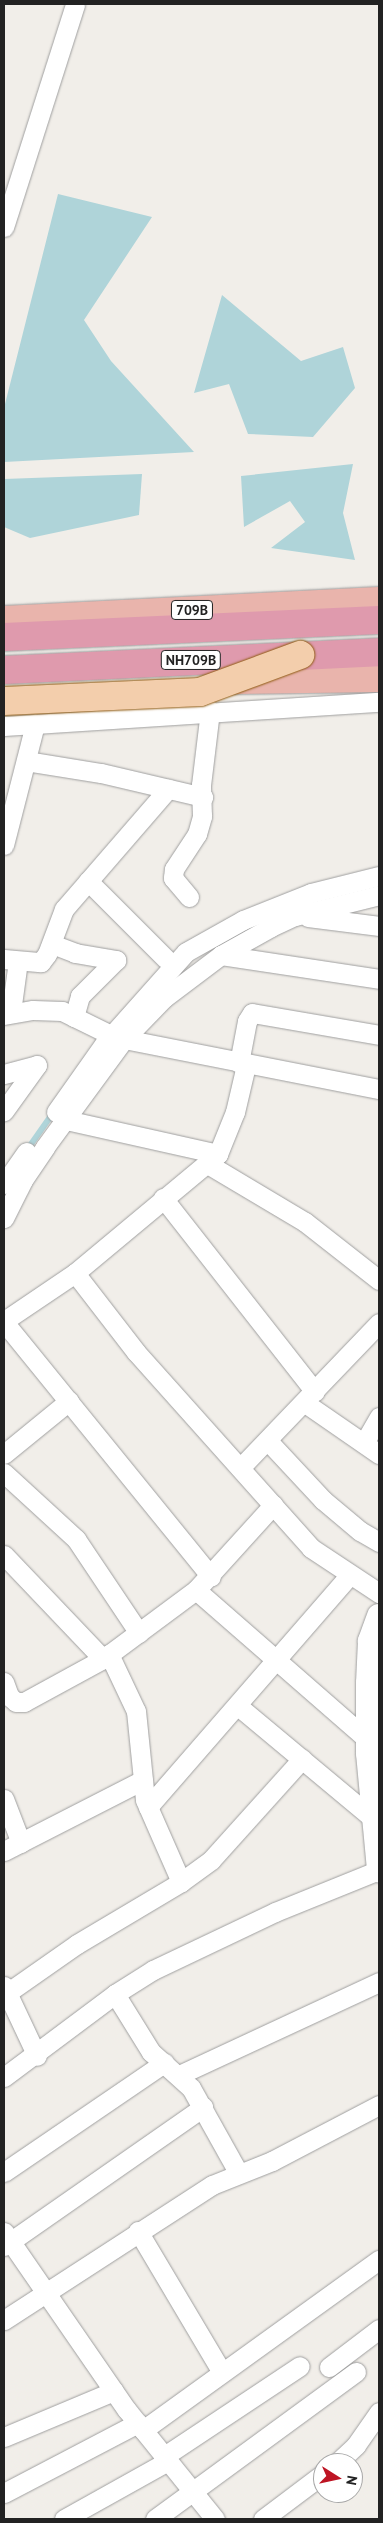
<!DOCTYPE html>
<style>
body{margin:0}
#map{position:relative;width:383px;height:2523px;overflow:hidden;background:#f1eee9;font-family:"PT Sans",sans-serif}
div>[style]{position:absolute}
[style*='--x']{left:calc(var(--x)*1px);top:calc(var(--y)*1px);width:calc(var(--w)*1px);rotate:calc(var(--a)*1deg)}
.water>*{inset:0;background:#afd4d9}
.stream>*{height:5.5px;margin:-2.75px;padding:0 2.75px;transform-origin:2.75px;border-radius:2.75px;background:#afd4d9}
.roads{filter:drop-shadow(0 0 1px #9f9f9f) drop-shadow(0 0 1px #9f9f9f)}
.minor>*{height:19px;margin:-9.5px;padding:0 9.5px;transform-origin:9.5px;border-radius:9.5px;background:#fff}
.tertiary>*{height:24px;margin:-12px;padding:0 12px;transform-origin:12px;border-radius:12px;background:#fff}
.trunk>*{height:28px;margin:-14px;padding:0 14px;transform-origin:14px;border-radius:14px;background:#e9b4ac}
.motorway>*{height:28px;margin:-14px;padding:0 14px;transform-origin:14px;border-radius:14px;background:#df9aad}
.bridges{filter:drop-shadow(0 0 1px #8f5a10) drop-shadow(0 0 1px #8f5a10)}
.primary-bridge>*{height:28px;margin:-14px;padding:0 14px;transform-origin:14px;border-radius:14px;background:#f3ceac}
span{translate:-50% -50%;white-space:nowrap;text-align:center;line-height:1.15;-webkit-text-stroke:4.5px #fff;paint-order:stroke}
.shield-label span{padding:1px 4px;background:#fff;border:1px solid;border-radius:4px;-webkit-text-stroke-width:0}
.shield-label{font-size:14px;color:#222;font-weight:700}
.frame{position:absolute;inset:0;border:5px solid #222;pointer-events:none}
.north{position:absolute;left:313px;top:2453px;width:50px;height:50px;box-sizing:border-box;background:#fff;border:1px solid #a7a7a7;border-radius:50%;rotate:100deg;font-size:14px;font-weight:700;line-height:20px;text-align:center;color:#222}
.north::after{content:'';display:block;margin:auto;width:18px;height:22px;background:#be1524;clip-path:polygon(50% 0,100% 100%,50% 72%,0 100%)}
</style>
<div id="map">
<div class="water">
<i style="clip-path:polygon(58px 194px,152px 217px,84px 320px,111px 361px,194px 452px,4px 462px,4px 408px)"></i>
<i style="clip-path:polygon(222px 295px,301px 361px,343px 347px,355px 388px,313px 437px,248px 434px,229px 384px,194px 393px)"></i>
<i style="clip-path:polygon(353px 464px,343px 513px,355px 560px,271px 548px,305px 522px,290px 501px,244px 527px,241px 476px)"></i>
<i style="clip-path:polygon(142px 474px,139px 515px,30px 538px,4px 527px,4px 479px)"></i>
</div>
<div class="stream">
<i style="--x:27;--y:1150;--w:45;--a:-54.9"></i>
</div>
<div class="roads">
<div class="minor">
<i style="--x:4;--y:227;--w:234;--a:-72.3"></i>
<i style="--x:4;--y:726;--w:376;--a:-3.7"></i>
<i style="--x:26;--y:761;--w:76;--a:9.1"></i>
<i style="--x:101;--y:773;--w:105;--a:13.2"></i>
<i style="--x:4;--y:845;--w:125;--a:-75.6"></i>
<i style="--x:88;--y:881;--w:110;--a:45"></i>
<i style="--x:189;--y:897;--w:25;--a:-130"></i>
<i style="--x:173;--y:878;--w:9;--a:-84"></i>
<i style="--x:174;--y:869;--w:42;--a:-56.7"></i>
<i style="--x:197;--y:834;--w:19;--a:-74"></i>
<i style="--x:202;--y:816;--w:31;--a:-92"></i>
<i style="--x:201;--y:785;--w:75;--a:-83.1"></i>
<i style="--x:308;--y:917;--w:72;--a:7.2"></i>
<i style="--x:52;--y:944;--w:25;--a:21"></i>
<i style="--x:75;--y:953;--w:42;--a:9.7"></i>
<i style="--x:116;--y:960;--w:51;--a:135"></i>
<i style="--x:80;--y:996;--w:22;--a:106"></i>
<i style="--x:221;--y:955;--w:160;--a:8.6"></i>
<i style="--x:4;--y:959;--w:37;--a:5"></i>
<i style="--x:41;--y:962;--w:10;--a:-53"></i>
<i style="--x:47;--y:954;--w:48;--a:-69.3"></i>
<i style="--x:64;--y:909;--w:159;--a:-49.1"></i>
<i style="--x:11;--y:1012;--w:51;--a:-82.2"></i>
<i style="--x:4;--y:1015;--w:29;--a:-10"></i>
<i style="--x:33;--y:1010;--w:29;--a:2"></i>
<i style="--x:62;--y:1011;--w:55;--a:26.1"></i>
<i style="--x:124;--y:1039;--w:260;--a:11.1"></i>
<i style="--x:239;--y:1063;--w:43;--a:-79.2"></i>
<i style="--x:247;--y:1021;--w:9;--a:-58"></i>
<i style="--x:252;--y:1013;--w:129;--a:9.8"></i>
<i style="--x:4;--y:1074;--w:34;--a:-15"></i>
<i style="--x:37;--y:1065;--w:57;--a:125.7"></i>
<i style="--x:56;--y:1112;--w:83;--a:-54.8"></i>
<i style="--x:104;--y:1044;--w:123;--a:-48.3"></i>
<i style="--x:186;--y:952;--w:65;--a:-29.3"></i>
<i style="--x:243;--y:920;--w:73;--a:-21.7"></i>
<i style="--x:311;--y:893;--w:70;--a:-14"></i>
<i style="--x:66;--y:1120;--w:156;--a:12.6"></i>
<i style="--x:206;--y:1163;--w:115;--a:30.8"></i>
<i style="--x:305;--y:1222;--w:94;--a:38.1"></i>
<i style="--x:4;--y:1184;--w:39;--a:-55"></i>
<i style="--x:163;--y:1198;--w:246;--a:51.9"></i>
<i style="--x:4;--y:1218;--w:42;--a:-63.4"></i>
<i style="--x:23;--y:1180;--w:40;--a:-56"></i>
<i style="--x:45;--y:1147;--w:134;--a:-53.8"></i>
<i style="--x:124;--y:1039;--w:57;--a:-45.7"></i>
<i style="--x:164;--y:998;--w:71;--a:-37"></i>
<i style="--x:221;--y:955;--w:57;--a:-29.2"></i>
<i style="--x:271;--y:927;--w:26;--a:-25"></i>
<i style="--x:295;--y:916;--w:87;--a:-14"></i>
<i style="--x:75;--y:1273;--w:100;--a:52.3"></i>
<i style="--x:136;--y:1352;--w:263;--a:48.2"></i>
<i style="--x:311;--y:1548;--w:82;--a:33.5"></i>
<i style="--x:4;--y:1321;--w:86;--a:-34.1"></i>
<i style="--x:75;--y:1273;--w:186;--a:-39.8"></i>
<i style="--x:218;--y:1154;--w:45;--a:-68"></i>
<i style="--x:235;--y:1112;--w:48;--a:-76.8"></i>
<i style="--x:4;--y:1322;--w:328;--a:50.9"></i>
<i style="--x:305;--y:1403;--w:90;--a:34.6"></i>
<i style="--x:268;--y:1441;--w:81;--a:47"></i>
<i style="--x:323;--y:1500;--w:48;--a:40"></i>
<i style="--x:360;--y:1531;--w:22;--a:30"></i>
<i style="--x:364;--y:1443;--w:30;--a:-60"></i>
<i style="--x:4;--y:1454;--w:84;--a:-39.2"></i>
<i style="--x:240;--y:1468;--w:201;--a:-46.2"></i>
<i style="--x:4;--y:1473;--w:98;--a:42.5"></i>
<i style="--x:76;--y:1539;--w:113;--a:56.2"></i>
<i style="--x:4;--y:1555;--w:144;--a:46.4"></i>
<i style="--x:196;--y:1590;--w:228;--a:41.1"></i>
<i style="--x:109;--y:1654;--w:63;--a:64.7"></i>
<i style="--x:136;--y:1711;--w:89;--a:84.2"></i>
<i style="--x:145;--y:1800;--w:90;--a:66.3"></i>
<i style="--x:4;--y:1682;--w:15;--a:70"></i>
<i style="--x:9;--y:1696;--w:9;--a:41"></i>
<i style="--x:16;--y:1702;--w:8;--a:0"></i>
<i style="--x:24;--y:1702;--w:90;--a:-28.6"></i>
<i style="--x:103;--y:1659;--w:116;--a:-36.6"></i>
<i style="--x:196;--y:1590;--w:115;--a:-47.8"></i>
<i style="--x:238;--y:1706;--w:178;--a:39.8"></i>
<i style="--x:4;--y:1799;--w:47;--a:68.9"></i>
<i style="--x:148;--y:1807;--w:306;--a:-49"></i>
<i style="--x:4;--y:1851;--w:156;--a:-27.1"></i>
<i style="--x:4;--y:1986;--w:77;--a:64.8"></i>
<i style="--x:7;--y:1993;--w:85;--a:-35"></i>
<i style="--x:77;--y:1944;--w:121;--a:-30.8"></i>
<i style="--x:181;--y:1882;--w:37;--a:-36"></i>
<i style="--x:211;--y:1860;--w:136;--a:-48"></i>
<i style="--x:115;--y:1994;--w:68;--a:58.2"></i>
<i style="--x:151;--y:2052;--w:54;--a:42"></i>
<i style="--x:191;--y:2088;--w:96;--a:60.8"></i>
<i style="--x:179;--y:2075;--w:221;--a:-24.9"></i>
<i style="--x:4;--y:2077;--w:139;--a:-36.8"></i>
<i style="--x:115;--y:1994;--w:45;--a:-32.3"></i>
<i style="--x:153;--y:1970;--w:135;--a:-25.4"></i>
<i style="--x:275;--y:1912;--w:112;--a:-22"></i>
<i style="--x:4;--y:2172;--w:194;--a:-34.3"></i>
<i style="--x:138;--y:2231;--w:163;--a:59.3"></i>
<i style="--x:4;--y:2232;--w:216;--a:55.4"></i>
<i style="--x:127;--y:2410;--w:140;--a:51.1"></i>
<i style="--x:4;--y:2246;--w:243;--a:-34.9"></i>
<i style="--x:4;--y:2320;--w:248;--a:-33"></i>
<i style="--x:212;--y:2185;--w:65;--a:-21.8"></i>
<i style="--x:272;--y:2161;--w:121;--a:-27.6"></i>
<i style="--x:329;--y:2367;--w:63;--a:-37.2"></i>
<i style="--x:143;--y:2430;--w:291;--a:-35.8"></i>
<i style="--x:4;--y:2437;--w:119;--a:-22.7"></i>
<i style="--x:163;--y:2457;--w:164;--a:-33.6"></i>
<i style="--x:337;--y:2463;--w:26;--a:-43"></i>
<i style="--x:356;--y:2445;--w:40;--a:-55.1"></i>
<i style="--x:4;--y:2493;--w:151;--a:-27.6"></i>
<i style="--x:64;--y:2519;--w:117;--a:-29.2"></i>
<i style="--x:155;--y:2519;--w:249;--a:-36.2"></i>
<i style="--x:263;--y:2519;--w:75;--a:-36.9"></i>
</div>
<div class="tertiary">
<i style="--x:379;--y:1616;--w:27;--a:110"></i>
<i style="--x:370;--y:1641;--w:42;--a:92.7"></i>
<i style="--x:368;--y:1683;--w:70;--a:90"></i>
<i style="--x:368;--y:1753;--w:118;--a:84.6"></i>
</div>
<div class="trunk">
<i style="--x:4;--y:620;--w:375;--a:-2.9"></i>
<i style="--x:236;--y:680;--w:143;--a:-0.8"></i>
</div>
<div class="motorway">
<i style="--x:4;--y:637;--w:375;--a:-2.6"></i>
<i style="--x:4;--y:670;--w:375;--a:-2.7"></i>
</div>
</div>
<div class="bridges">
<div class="primary-bridge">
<i style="--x:4;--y:701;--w:196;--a:-2.6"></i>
<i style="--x:200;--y:692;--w:107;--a:-20.3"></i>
</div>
</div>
<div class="shield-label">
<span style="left:192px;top:610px">709B</span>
<span style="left:191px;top:660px">NH709B</span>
</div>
<div class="frame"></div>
<div class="north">N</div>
</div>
